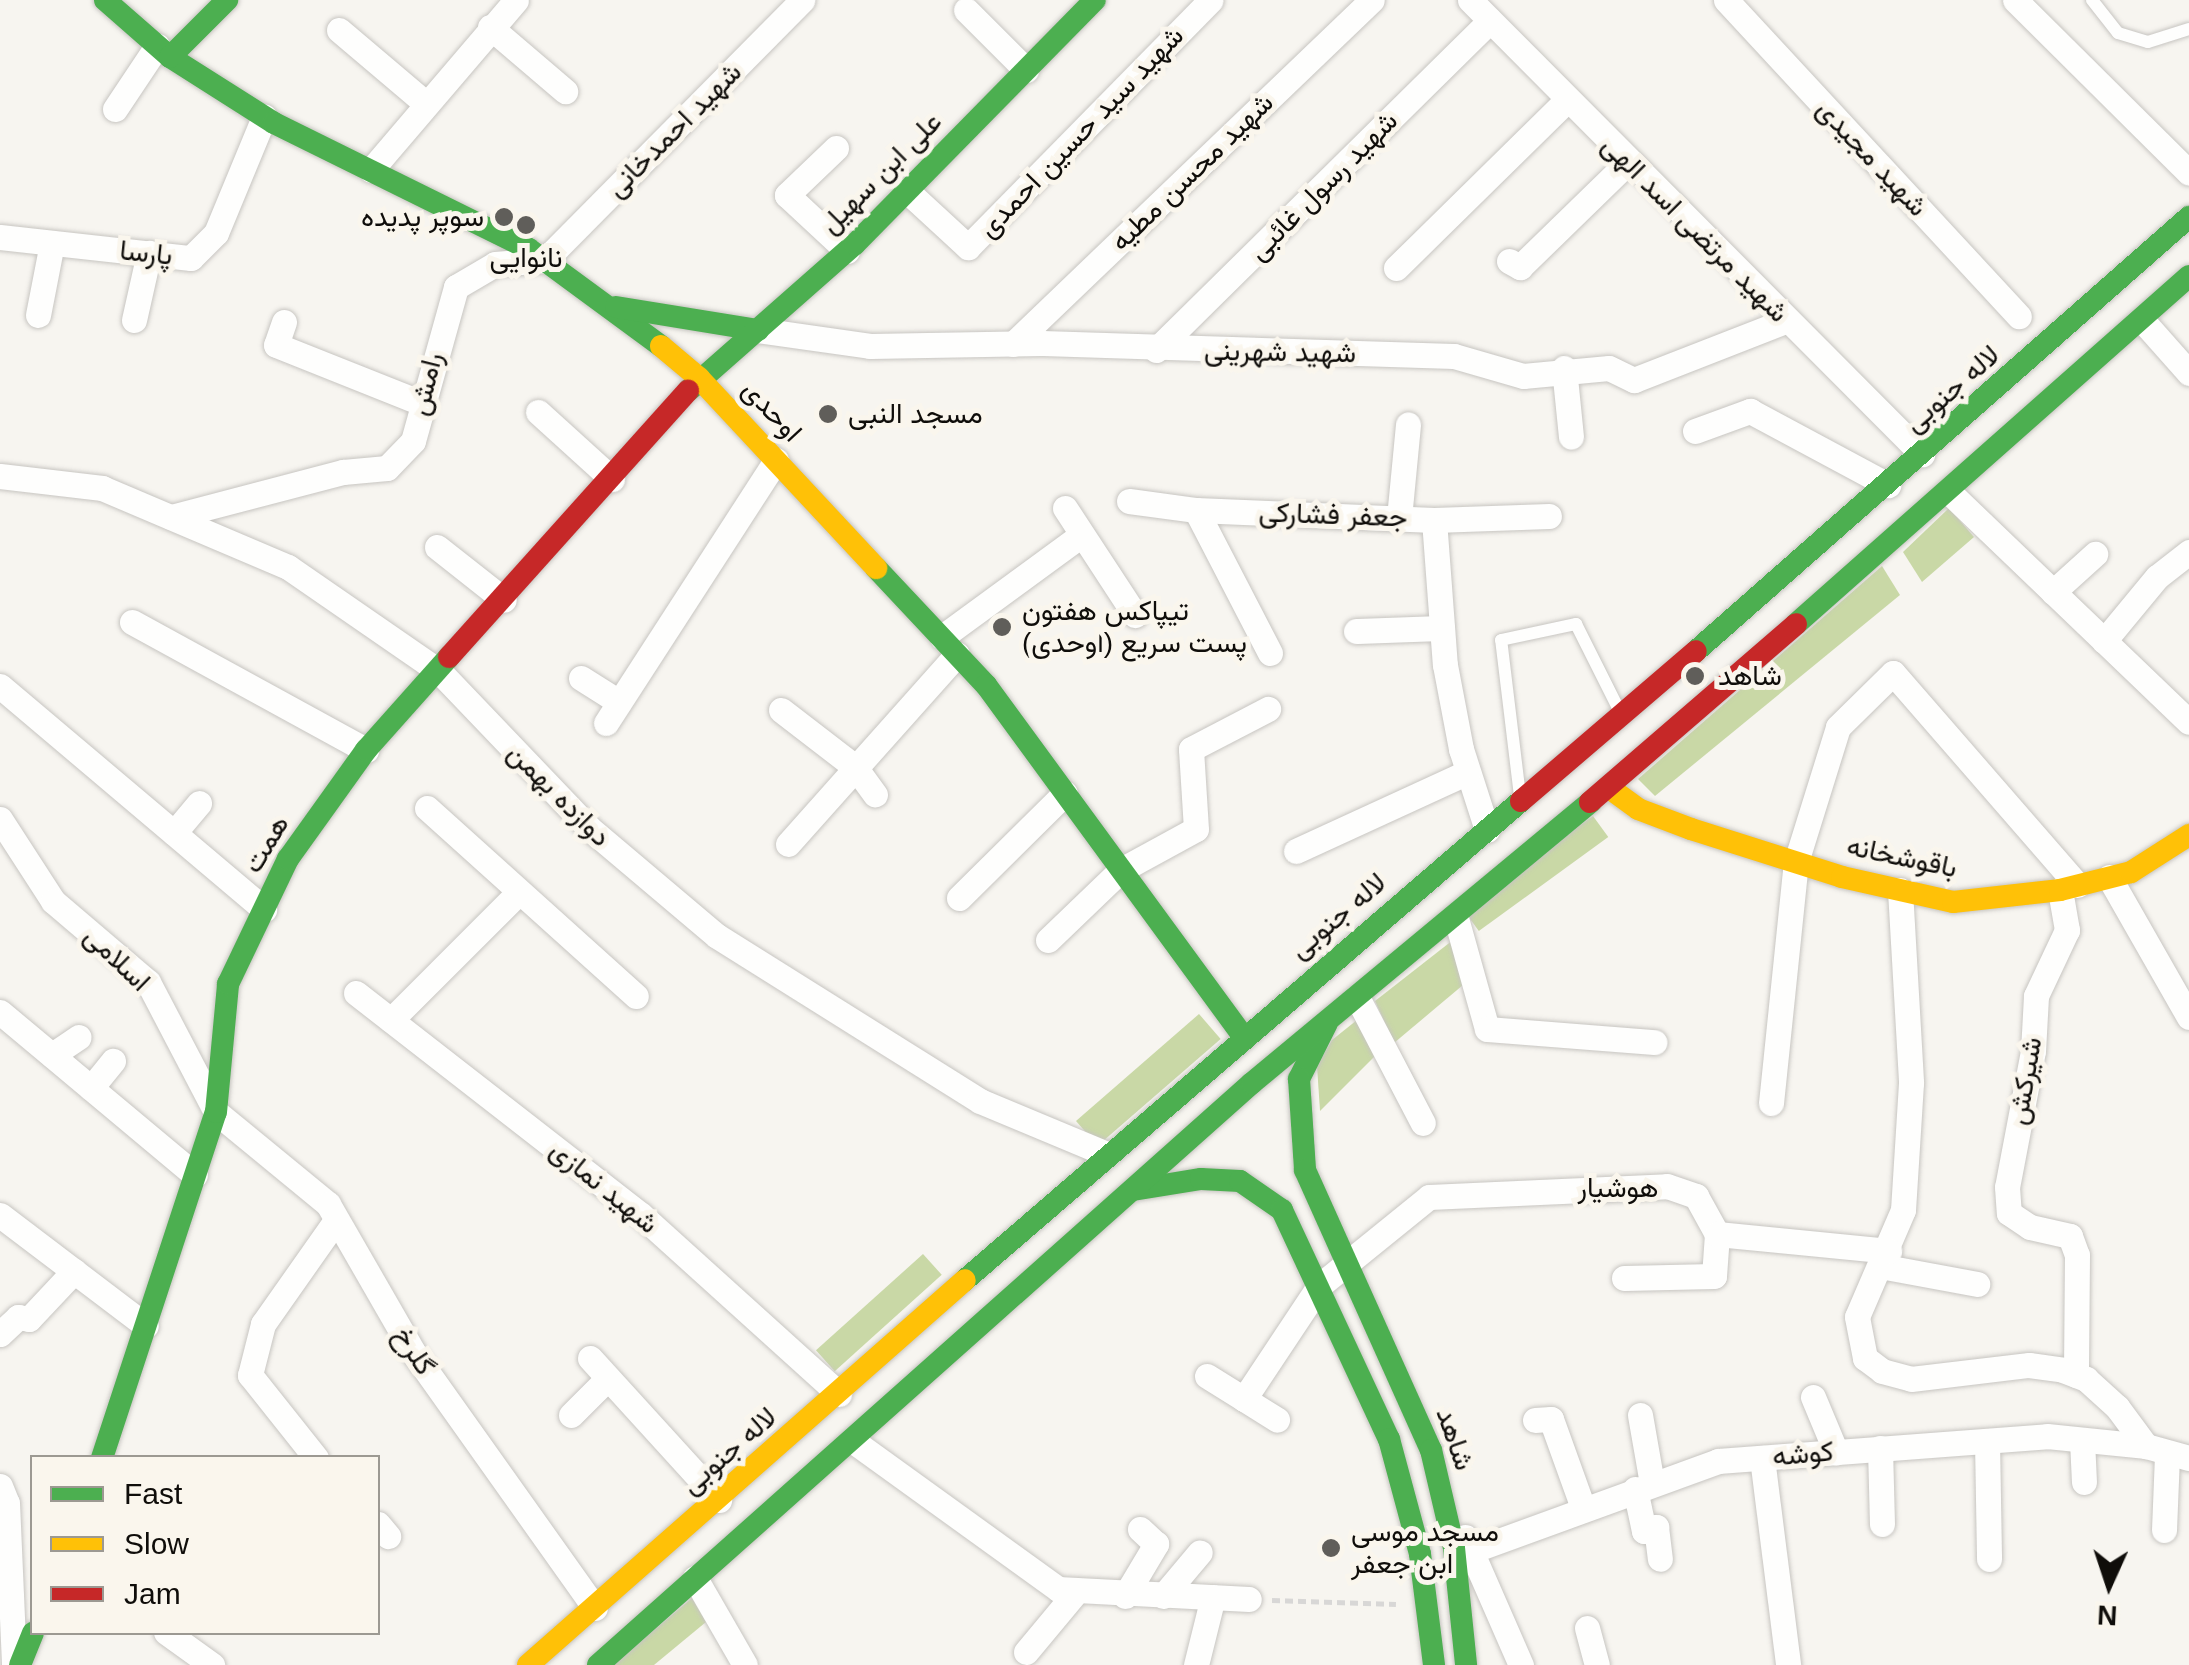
<!DOCTYPE html>
<meta charset="utf-8">
<style>
body{margin:0}
#map{position:relative;width:2189px;height:1665px;overflow:hidden;background:#f7f5f0;font-family:Arial,Vazirmatn,sans-serif}
div>[style]{position:absolute}
[style*='--x']{left:calc(var(--x)*1px);top:calc(var(--y)*1px);width:calc(var(--w)*1px);rotate:calc(var(--a)*1deg)}
.forest>*{inset:0;background:#c9d8a6;transform-origin:0 0}
.path>*{height:5px;margin-top:-2.5px;transform-origin:0;background:repeating-linear-gradient(90deg,#d8d7d6 0 8px,transparent 0 13px)}
.roads{filter:drop-shadow(0 0 2px #c7c5c1) drop-shadow(0 0 2px #c7c5c1)}
.lane>*{height:12px;margin:-6px;padding:0 6px;transform-origin:6px;border-radius:6px;background:#fefefd}
.street>*{height:25px;margin:-12.5px;padding:0 12.5px;transform-origin:12.5px;border-radius:12.5px;background:#fefefd}
.fast>*{height:22px;margin:-11px;padding:0 11px;transform-origin:11px;border-radius:11px;background:#4caf50}
.slow>*{height:22px;margin:-11px;padding:0 11px;transform-origin:11px;border-radius:11px;background:#ffc107}
.jam>*{height:22px;margin:-11px;padding:0 11px;transform-origin:11px;border-radius:11px;background:#c62828}
.dots>*{width:28px;height:28px;translate:-50% -50%;box-sizing:border-box;border:5px solid #faf6ed;border-radius:50%}
span{translate:-50% -50%;white-space:nowrap;text-align:center;line-height:1.15;-webkit-text-stroke:10px #faf6ed;paint-order:stroke}
.street-label{font-size:28px;color:#0f0d0a}
.poi-label{font-size:28px;color:#0f0d0a}
.right{translate:-100% -50%;text-align:right}
.left{translate:0 -50%;text-align:left}
.legend{position:absolute;left:30px;top:1455px;width:350px;height:180px;box-sizing:border-box;background:#faf6ed;border:2px solid #9c9992;margin:0;padding:12px 18px;list-style:none;font-size:30px;color:#0f0d0a}
.legend li{display:flex;align-items:center;gap:20px;height:50px}
.legend b{width:50px;border:2px solid #9c9992}
.north{position:absolute;left:2059px;top:1535px;width:100px;height:100px;-webkit-text-stroke:8px #faf6ed;paint-order:stroke;rotate:183deg;font-size:28px;font-weight:700;line-height:40px;text-align:center;color:#0f0d0a}
.north::after{content:'';display:block;margin:auto;width:35px;height:45px;background:#0f0d0a;clip-path:polygon(50% 0,100% 100%,50% 72%,0 100%)}
</style>
<div id="map">
<div class="forest">
<i style="clip-path:polygon(1949px 508px,1974px 537px,1922px 582px,1903px 552px)"></i>
<i style="clip-path:polygon(1882px 566px,1900px 595px,1655px 796px,1638px 779px)"></i>
<i style="left:1593px;top:816px;width:26px;height:160px;rotate:54deg"></i>
<i style="clip-path:polygon(1453px 940px,1463px 985px,1394px 1043px,1375px 1001px)"></i>
<i style="left:1199px;top:1014px;width:33px;height:163px;rotate:49deg"></i>
<i style="clip-path:polygon(1357px 1020px,1375px 1056px,1320px 1111px,1317px 1066px,1332px 1040px)"></i>
<i style="left:923px;top:1254px;width:28px;height:144px;rotate:48deg"></i>
<i style="clip-path:polygon(692px 1598px,706px 1622px,654px 1665px,613px 1665px)"></i>
</div>
<div class="path">
<i style="--x:1272;--y:1600;--w:124;--a:1.8"></i>
</div>
<div class="roads">
<div class="lane">
<i style="--x:2092;--y:0;--w:42;--a:51.8"></i>
<i style="--x:2118;--y:33;--w:31;--a:17"></i>
<i style="--x:2148;--y:42;--w:43;--a:-17.6"></i>
<i style="--x:1520;--y:796;--w:157;--a:-96.9"></i>
<i style="--x:1501;--y:640;--w:77;--a:-12"></i>
<i style="--x:1576;--y:624;--w:101;--a:63.4"></i>
</div>
<div class="street">
<i style="--x:1470;--y:0;--w:641;--a:45.13"></i>
<i style="--x:1726;--y:0;--w:431;--a:47.2"></i>
<i style="--x:2015;--y:0;--w:245;--a:44.8"></i>
<i style="--x:966;--y:10;--w:85;--a:45"></i>
<i style="--x:490;--y:27;--w:99;--a:40.5"></i>
<i style="--x:339;--y:30;--w:113;--a:40.3"></i>
<i style="--x:115;--y:109;--w:76;--a:-56.3"></i>
<i style="--x:836;--y:148;--w:68;--a:136.2"></i>
<i style="--x:787;--y:195;--w:82;--a:43"></i>
<i style="--x:371;--y:170;--w:223;--a:-49.5"></i>
<i style="--x:907;--y:191;--w:83;--a:42.6"></i>
<i style="--x:968;--y:247;--w:346;--a:-45.5"></i>
<i style="--x:0;--y:237;--w:192;--a:6.3"></i>
<i style="--x:191;--y:258;--w:35;--a:-45"></i>
<i style="--x:216;--y:233;--w:126;--a:-67.5"></i>
<i style="--x:1509;--y:261;--w:13;--a:29"></i>
<i style="--x:1520;--y:267;--w:151;--a:-44.2"></i>
<i style="--x:1396;--y:268;--w:240;--a:-44.5"></i>
<i style="--x:38;--y:315;--w:73;--a:-79"></i>
<i style="--x:134;--y:320;--w:69;--a:-77.4"></i>
<i style="--x:2142;--y:320;--w:71;--a:48.4"></i>
<i style="--x:284;--y:322;--w:24;--a:109"></i>
<i style="--x:276;--y:345;--w:157;--a:21.7"></i>
<i style="--x:758;--y:330;--w:113;--a:8.1"></i>
<i style="--x:870;--y:346;--w:172;--a:-1"></i>
<i style="--x:1042;--y:343;--w:412;--a:1.8"></i>
<i style="--x:1454;--y:356;--w:72;--a:16.2"></i>
<i style="--x:1523;--y:376;--w:86;--a:-5.3"></i>
<i style="--x:1609;--y:368;--w:28;--a:26"></i>
<i style="--x:1634;--y:380;--w:162;--a:-21.3"></i>
<i style="--x:1013;--y:344;--w:497;--a:-43.8"></i>
<i style="--x:1156;--y:350;--w:469;--a:-44.6"></i>
<i style="--x:1564;--y:368;--w:69;--a:84.2"></i>
<i style="--x:538;--y:412;--w:100;--a:42.2"></i>
<i style="--x:1695;--y:431;--w:59;--a:-20"></i>
<i style="--x:1750;--y:411;--w:157;--a:28.2"></i>
<i style="--x:0;--y:476;--w:103;--a:6.7"></i>
<i style="--x:102;--y:488;--w:202;--a:23"></i>
<i style="--x:288;--y:567;--w:183;--a:34.6"></i>
<i style="--x:439;--y:671;--w:217;--a:46.3"></i>
<i style="--x:589;--y:828;--w:167;--a:40.2"></i>
<i style="--x:717;--y:936;--w:310;--a:32.1"></i>
<i style="--x:980;--y:1101;--w:138;--a:22.7"></i>
<i style="--x:1949;--y:492;--w:332;--a:43.8"></i>
<i style="--x:1129;--y:501;--w:68;--a:7.7"></i>
<i style="--x:1065;--y:508;--w:128;--a:56.8"></i>
<i style="--x:171;--y:517;--w:178;--a:-14.7"></i>
<i style="--x:343;--y:472;--w:44;--a:-5.2"></i>
<i style="--x:387;--y:468;--w:37;--a:-46"></i>
<i style="--x:413;--y:441;--w:160;--a:-74.4"></i>
<i style="--x:456;--y:287;--w:45;--a:-30.5"></i>
<i style="--x:495;--y:264;--w:50;--a:-4.6"></i>
<i style="--x:545;--y:260;--w:366;--a:-45.3"></i>
<i style="--x:1399;--y:518;--w:94;--a:-84.5"></i>
<i style="--x:1434;--y:520;--w:115;--a:-2"></i>
<i style="--x:437;--y:547;--w:85;--a:38.3"></i>
<i style="--x:2053;--y:592;--w:57;--a:-42.1"></i>
<i style="--x:132;--y:622;--w:267;--a:28.7"></i>
<i style="--x:1356;--y:631;--w:86;--a:-2"></i>
<i style="--x:942;--y:637;--w:171;--a:-36.2"></i>
<i style="--x:2104;--y:641;--w:83;--a:-50.4"></i>
<i style="--x:2157;--y:577;--w:41;--a:-38"></i>
<i style="--x:1270;--y:653;--w:161;--a:-117.4"></i>
<i style="--x:1196;--y:510;--w:238;--a:2.4"></i>
<i style="--x:1434;--y:520;--w:145;--a:85.7"></i>
<i style="--x:1445;--y:665;--w:86;--a:79.2"></i>
<i style="--x:1461;--y:749;--w:85;--a:72.2"></i>
<i style="--x:581;--y:678;--w:45;--a:32.3"></i>
<i style="--x:0;--y:686;--w:346;--a:40.2"></i>
<i style="--x:781;--y:710;--w:93;--a:37.6"></i>
<i style="--x:855;--y:767;--w:34;--a:54"></i>
<i style="--x:606;--y:723;--w:313;--a:-57.1"></i>
<i style="--x:427;--y:808;--w:281;--a:42"></i>
<i style="--x:0;--y:819;--w:98;--a:57.1"></i>
<i style="--x:53;--y:901;--w:125;--a:40.5"></i>
<i style="--x:148;--y:982;--w:147;--a:62.4"></i>
<i style="--x:216;--y:1112;--w:145;--a:39.4"></i>
<i style="--x:328;--y:1204;--w:171;--a:60.1"></i>
<i style="--x:413;--y:1352;--w:314;--a:54.6"></i>
<i style="--x:174;--y:833;--w:39;--a:-50"></i>
<i style="--x:788;--y:844;--w:254;--a:-48.3"></i>
<i style="--x:1296;--y:851;--w:189;--a:-24.7"></i>
<i style="--x:2109;--y:877;--w:161;--a:60.3"></i>
<i style="--x:1900;--y:890;--w:193;--a:86.7"></i>
<i style="--x:1911;--y:1083;--w:127;--a:93.6"></i>
<i style="--x:1903;--y:1210;--w:116;--a:113.3"></i>
<i style="--x:1857;--y:1317;--w:42;--a:79"></i>
<i style="--x:1865;--y:1358;--w:21;--a:37"></i>
<i style="--x:1882;--y:1371;--w:30;--a:15"></i>
<i style="--x:1911;--y:1379;--w:119;--a:-6.8"></i>
<i style="--x:2029;--y:1365;--w:34;--a:8"></i>
<i style="--x:2063;--y:1370;--w:25;--a:21"></i>
<i style="--x:2086;--y:1379;--w:42;--a:42.1"></i>
<i style="--x:2117;--y:1407;--w:49;--a:53.4"></i>
<i style="--x:2146;--y:1446;--w:45;--a:15.6"></i>
<i style="--x:2060;--y:890;--w:41;--a:80.1"></i>
<i style="--x:2067;--y:930;--w:73;--a:115.2"></i>
<i style="--x:2036;--y:996;--w:55;--a:93.1"></i>
<i style="--x:2033;--y:1051;--w:138;--a:100.8"></i>
<i style="--x:2007;--y:1187;--w:26;--a:86"></i>
<i style="--x:2009;--y:1213;--w:25;--a:34"></i>
<i style="--x:2030;--y:1227;--w:41;--a:12.7"></i>
<i style="--x:2070;--y:1236;--w:20;--a:70"></i>
<i style="--x:2077;--y:1255;--w:120;--a:90.5"></i>
<i style="--x:959;--y:898;--w:149;--a:-44.7"></i>
<i style="--x:1456;--y:918;--w:115;--a:74.4"></i>
<i style="--x:1487;--y:1029;--w:168;--a:4.5"></i>
<i style="--x:1048;--y:940;--w:101;--a:-43.8"></i>
<i style="--x:1121;--y:870;--w:85;--a:-28.7"></i>
<i style="--x:1196;--y:829;--w:80;--a:-93.6"></i>
<i style="--x:1191;--y:749;--w:87;--a:-27.5"></i>
<i style="--x:356;--y:993;--w:361;--a:37.9"></i>
<i style="--x:641;--y:1215;--w:267;--a:42.1"></i>
<i style="--x:1357;--y:997;--w:142;--a:62.4"></i>
<i style="--x:0;--y:1012;--w:254;--a:39.9"></i>
<i style="--x:391;--y:1020;--w:177;--a:-45"></i>
<i style="--x:52;--y:1055;--w:32;--a:-34"></i>
<i style="--x:91;--y:1088;--w:35;--a:-51"></i>
<i style="--x:1771;--y:1103;--w:242;--a:-84.1"></i>
<i style="--x:1796;--y:862;--w:141;--a:-72.7"></i>
<i style="--x:1838;--y:727;--w:77;--a:-44.5"></i>
<i style="--x:1893;--y:673;--w:281;--a:49"></i>
<i style="--x:0;--y:1215;--w:183;--a:37.2"></i>
<i style="--x:1880;--y:1266;--w:99;--a:10.5"></i>
<i style="--x:1624;--y:1278;--w:90;--a:-1.3"></i>
<i style="--x:1714;--y:1276;--w:42;--a:-85.9"></i>
<i style="--x:0;--y:1334;--w:25;--a:-43"></i>
<i style="--x:18;--y:1317;--w:11;--a:10"></i>
<i style="--x:29;--y:1319;--w:66;--a:-46.8"></i>
<i style="--x:590;--y:1358;--w:192;--a:47.7"></i>
<i style="--x:1207;--y:1376;--w:44;--a:31.9"></i>
<i style="--x:1244;--y:1399;--w:136;--a:-56.4"></i>
<i style="--x:1319;--y:1286;--w:141;--a:-39"></i>
<i style="--x:1429;--y:1197;--w:238;--a:-2.6"></i>
<i style="--x:1667;--y:1186;--w:31;--a:19"></i>
<i style="--x:1696;--y:1196;--w:43;--a:61.1"></i>
<i style="--x:1717;--y:1234;--w:173;--a:5.6"></i>
<i style="--x:1813;--y:1397;--w:60;--a:67.3"></i>
<i style="--x:1244;--y:1399;--w:39;--a:32"></i>
<i style="--x:571;--y:1415;--w:52;--a:-45"></i>
<i style="--x:1640;--y:1415;--w:70;--a:80.1"></i>
<i style="--x:1535;--y:1420;--w:16;--a:-4"></i>
<i style="--x:1551;--y:1419;--w:95;--a:70.2"></i>
<i style="--x:2082;--y:1440;--w:42;--a:87.3"></i>
<i style="--x:853;--y:1441;--w:253;--a:35.8"></i>
<i style="--x:1058;--y:1589;--w:191;--a:3"></i>
<i style="--x:1987;--y:1441;--w:118;--a:89"></i>
<i style="--x:1880;--y:1448;--w:76;--a:88.5"></i>
<i style="--x:316;--y:1458;--w:106;--a:-128.5"></i>
<i style="--x:250;--y:1375;--w:53;--a:-75.7"></i>
<i style="--x:263;--y:1324;--w:127;--a:-54.9"></i>
<i style="--x:1762;--y:1458;--w:209;--a:82.8"></i>
<i style="--x:0;--y:1486;--w:18;--a:68"></i>
<i style="--x:7;--y:1503;--w:162;--a:87.5"></i>
<i style="--x:1635;--y:1489;--w:43;--a:77.9"></i>
<i style="--x:1644;--y:1531;--w:13;--a:-18"></i>
<i style="--x:1656;--y:1527;--w:32;--a:83"></i>
<i style="--x:378;--y:1524;--w:16;--a:50"></i>
<i style="--x:2164;--y:1530;--w:76;--a:-87.7"></i>
<i style="--x:1465;--y:1537;--w:140;--a:66.4"></i>
<i style="--x:1474;--y:1550;--w:260;--a:-20"></i>
<i style="--x:1718;--y:1461;--w:330;--a:-4.3"></i>
<i style="--x:2047;--y:1436;--w:100;--a:5.8"></i>
<i style="--x:695;--y:1578;--w:100;--a:60.1"></i>
<i style="--x:1125;--y:1596;--w:61;--a:-59.2"></i>
<i style="--x:1156;--y:1544;--w:22;--a:-137"></i>
<i style="--x:1163;--y:1596;--w:57;--a:-49.9"></i>
<i style="--x:1587;--y:1628;--w:38;--a:75"></i>
<i style="--x:166;--y:1632;--w:57;--a:35.7"></i>
<i style="--x:1026;--y:1652;--w:78;--a:-50.2"></i>
<i style="--x:1196;--y:1665;--w:70;--a:-76"></i>
</div>
<div class="fast">
<i style="--x:105;--y:0;--w:86;--a:41.2"></i>
<i style="--x:170;--y:57;--w:123;--a:32.4"></i>
<i style="--x:274;--y:123;--w:284;--a:26.3"></i>
<i style="--x:529;--y:249;--w:164;--a:36.3"></i>
<i style="--x:170;--y:57;--w:81;--a:-45"></i>
<i style="--x:616;--y:307;--w:144;--a:9.2"></i>
<i style="--x:688;--y:391;--w:222;--a:-41.4"></i>
<i style="--x:855;--y:244;--w:342;--a:-45.5"></i>
<i style="--x:876;--y:568;--w:161;--a:46.8"></i>
<i style="--x:986;--y:685;--w:435;--a:53.8"></i>
<i style="--x:1796;--y:624;--w:525;--a:-41.52"></i>
<i style="--x:1696;--y:651;--w:657;--a:-41.36"></i>
<i style="--x:1327;--y:1023;--w:63;--a:116.6"></i>
<i style="--x:1299;--y:1079;--w:91;--a:86.2"></i>
<i style="--x:1305;--y:1170;--w:307;--a:65.8"></i>
<i style="--x:1431;--y:1450;--w:101;--a:76.8"></i>
<i style="--x:1454;--y:1548;--w:118;--a:84.1"></i>
<i style="--x:1133;--y:1190;--w:69;--a:-9.2"></i>
<i style="--x:1201;--y:1179;--w:39;--a:3"></i>
<i style="--x:1240;--y:1181;--w:51;--a:34.6"></i>
<i style="--x:1282;--y:1210;--w:253;--a:65"></i>
<i style="--x:1389;--y:1439;--w:119;--a:74.9"></i>
<i style="--x:1420;--y:1554;--w:112;--a:82.8"></i>
<i style="--x:965;--y:1280;--w:734;--a:-40.75"></i>
<i style="--x:102;--y:1458;--w:364;--a:-71.8"></i>
<i style="--x:216;--y:1112;--w:129;--a:-84.6"></i>
<i style="--x:228;--y:984;--w:139;--a:-64.4"></i>
<i style="--x:288;--y:859;--w:134;--a:-54.4"></i>
<i style="--x:366;--y:750;--w:125;--a:-48.3"></i>
<i style="--x:20;--y:1665;--w:35;--a:-68"></i>
<i style="--x:598;--y:1665;--w:875;--a:-41.67"></i>
<i style="--x:1252;--y:1083;--w:440;--a:-39.7"></i>
</div>
<div class="slow">
<i style="--x:661;--y:346;--w:50;--a:40.1"></i>
<i style="--x:699;--y:378;--w:260;--a:47"></i>
<i style="--x:1608;--y:787;--w:37;--a:36"></i>
<i style="--x:1638;--y:809;--w:57;--a:20.7"></i>
<i style="--x:1691;--y:829;--w:158;--a:17.6"></i>
<i style="--x:1842;--y:877;--w:114;--a:12.7"></i>
<i style="--x:1953;--y:902;--w:108;--a:-6.4"></i>
<i style="--x:2060;--y:890;--w:73;--a:-14.2"></i>
<i style="--x:2131;--y:872;--w:69;--a:-32.5"></i>
<i style="--x:528;--y:1665;--w:582;--a:-41.38"></i>
</div>
<div class="jam">
<i style="--x:449;--y:657;--w:358;--a:-48.1"></i>
<i style="--x:1521;--y:801;--w:230;--a:-40.6"></i>
<i style="--x:1590;--y:802;--w:272;--a:-40.8"></i>
</div>
</div>
<div class="dots">
<i style="left:504px;top:217px;background:#605e5a"></i>
<i style="left:526px;top:225px;background:#605e5a"></i>
<i style="left:828px;top:414px;background:#605e5a"></i>
<i style="left:1002px;top:627px;background:#605e5a"></i>
<i style="left:1695px;top:676px;background:#605e5a"></i>
<i style="left:1331px;top:1548px;background:#605e5a"></i>
</div>
<div class="street-label">
<span style="left:674px;top:130px;rotate:-45deg">شهید احمدخانی</span>
<span style="left:1081px;top:132px;rotate:-46deg">شهید سید حسین احمدی</span>
<span style="left:1872px;top:158px;rotate:47deg">شهید مجیدی</span>
<span style="left:1192px;top:172px;rotate:-44deg">شهید محسن مطیه</span>
<span style="left:881px;top:173px;rotate:-45deg">علی ابن سهیل</span>
<span style="left:1323px;top:186px;rotate:-45deg">شهید رسول غائبی</span>
<span style="left:1695px;top:229px;rotate:45deg">شهید مرتضی اسد الهی</span>
<span style="left:146px;top:253px;rotate:6deg">پارسا</span>
<span style="left:1280px;top:352px;rotate:1deg">شهید شهرینی</span>
<span style="left:426px;top:384px;rotate:-76deg">رامش</span>
<span style="left:1952px;top:389px;rotate:-41deg">لاله جنوبی</span>
<span style="left:772px;top:411px;rotate:47deg">اوحدی</span>
<span style="left:1333px;top:515px;rotate:2deg">جعفر فشارکی</span>
<span style="left:559px;top:795px;rotate:45deg">دوازده بهمن</span>
<span style="left:266px;top:844px;rotate:-59deg">همت</span>
<span style="left:1902px;top:857px;rotate:12deg">باقوشخانه</span>
<span style="left:1338px;top:916px;rotate:-40deg">لاله جنوبی</span>
<span style="left:117px;top:959px;rotate:44deg">اسلامی</span>
<span style="left:2025px;top:1081px;rotate:-80deg">شیرکش</span>
<span style="left:604px;top:1187px;rotate:39deg">شهید نمازی</span>
<span style="left:1618px;top:1188px">هوشیار</span>
<span style="left:414px;top:1351px;rotate:57deg">گلرخ</span>
<span style="left:1455px;top:1439px;rotate:71deg">شاهد</span>
<span style="left:729px;top:1451px;rotate:-41deg">لاله جنوبی</span>
<span style="left:1803px;top:1454px;rotate:-5deg">کوشه</span>
</div>
<div class="poi-label">
<span class="right" style="left:484px;top:217px">سوپر پدیده</span>
<span style="left:526px;top:258px">نانوایی</span>
<span class="left" style="left:848px;top:414px">مسجد النبی</span>
<span class="left" style="left:1022px;top:627px">تیپاکس هفتون<br>(اوحدی) پست سریع</span>
<span class="left" style="left:1718px;top:676px">شاهد</span>
<span class="left" style="left:1351px;top:1548px">مسجد موسی<br>ابن جعفر</span>
</div>
<ul class="legend">
<li><b style="height:12px;background:#4caf50"></b>Fast</li>
<li><b style="height:12px;background:#ffc107"></b>Slow</li>
<li><b style="height:12px;background:#c62828"></b>Jam</li>
</ul>
<div class="north">N</div>
</div>
